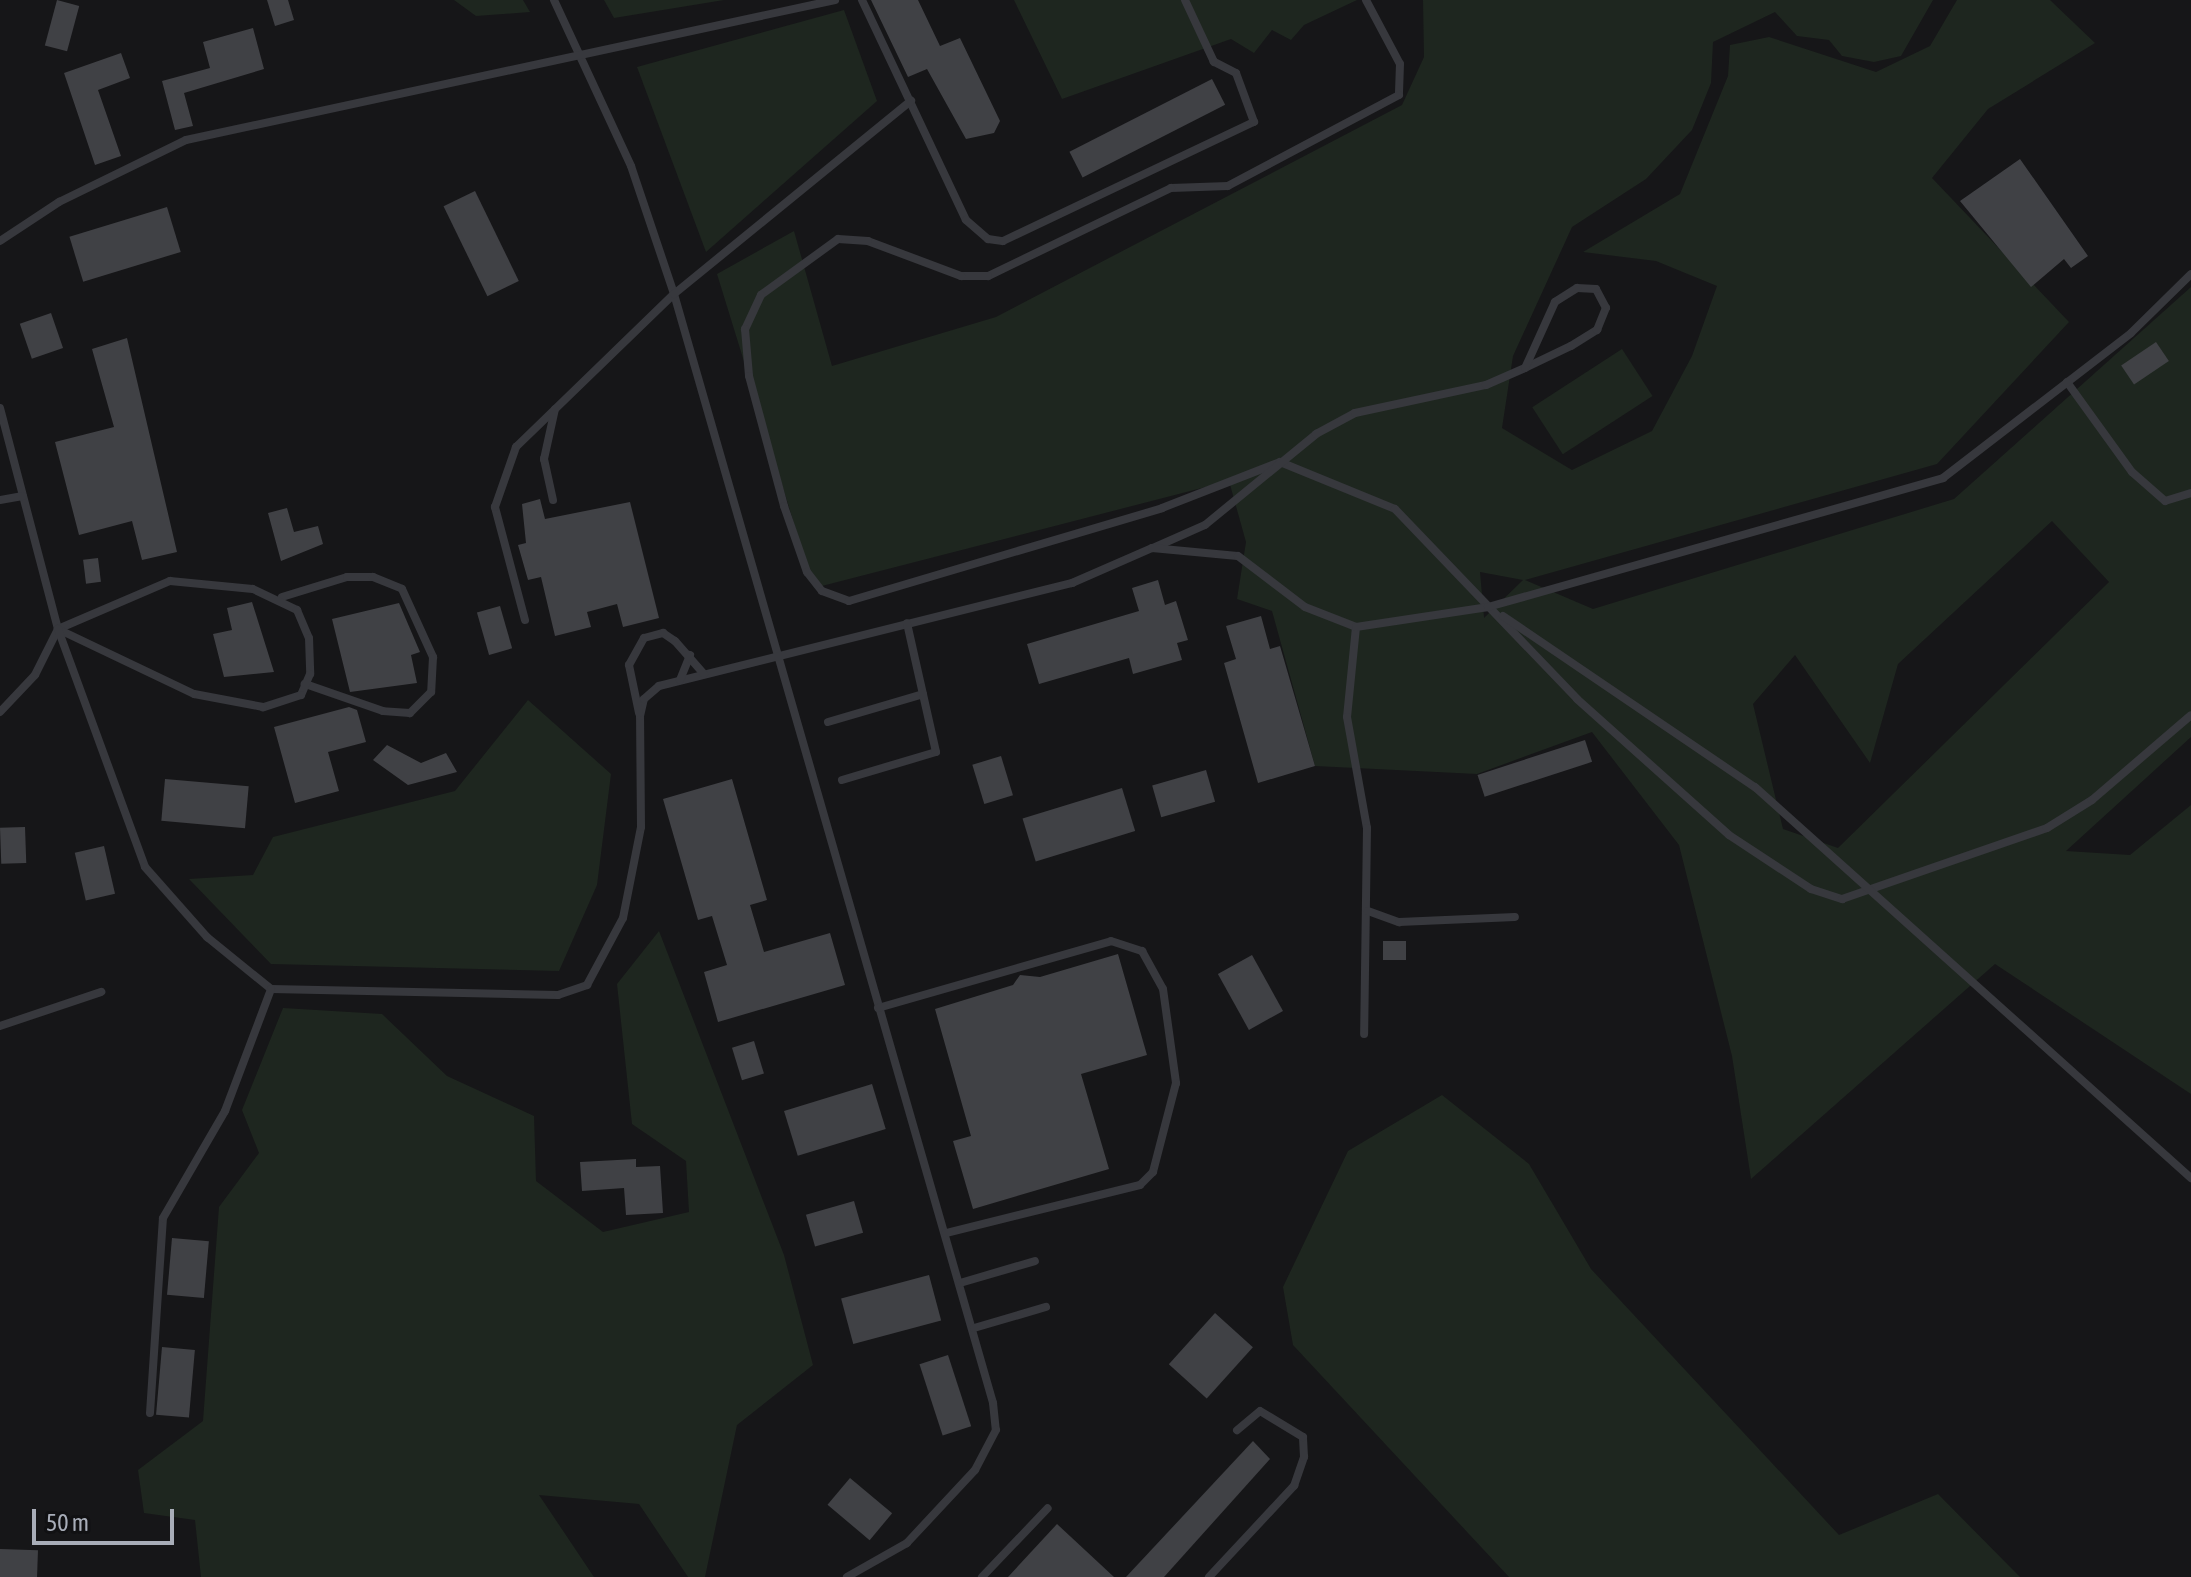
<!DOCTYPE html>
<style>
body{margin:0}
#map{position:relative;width:2191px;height:1577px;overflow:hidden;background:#161618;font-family:"Asap Condensed",sans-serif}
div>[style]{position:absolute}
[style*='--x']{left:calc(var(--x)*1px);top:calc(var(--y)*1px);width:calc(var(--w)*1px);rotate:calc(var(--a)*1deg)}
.green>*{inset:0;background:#1e261f;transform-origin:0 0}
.building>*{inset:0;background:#404145;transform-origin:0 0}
.service>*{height:8px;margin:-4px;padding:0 4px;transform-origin:4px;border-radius:4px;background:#37383d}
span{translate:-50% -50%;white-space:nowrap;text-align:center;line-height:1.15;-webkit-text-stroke:6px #111113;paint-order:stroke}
.scale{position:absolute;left:32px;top:1509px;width:142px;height:36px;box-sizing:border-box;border:4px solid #a8adb8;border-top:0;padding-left:10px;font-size:24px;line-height:28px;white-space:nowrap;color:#a8adb8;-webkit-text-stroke:6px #111113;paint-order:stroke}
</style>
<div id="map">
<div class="green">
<i style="clip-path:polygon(454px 0,523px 0,530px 12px,476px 16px)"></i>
<i style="clip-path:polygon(604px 0,724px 0,614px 18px)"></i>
<i style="clip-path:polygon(1014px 0,1357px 0,1304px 25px,1291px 40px,1272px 30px,1254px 53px,1231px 39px,1062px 99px)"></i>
<i style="clip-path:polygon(evenodd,1423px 0,1933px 0,1901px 56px,1874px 62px,1842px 56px,1829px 40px,1797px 36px,1775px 12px,1713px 42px,1711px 83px,1692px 130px,1646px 179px,1572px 227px,1513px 356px,1502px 428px,1572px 470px,1652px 431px,1692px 356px,1717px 286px,1656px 261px,1583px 252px,1680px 194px,1728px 76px,1730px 45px,1769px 37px,1876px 72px,1930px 46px,1957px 0,2050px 0,2095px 43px,1988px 109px,1932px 178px,2069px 322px,1937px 464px,1525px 580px,1593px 609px,1954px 499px,2191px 287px,2191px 737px,2066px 851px,2130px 855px,2191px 805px,2191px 1094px,1995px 964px,1751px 1179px,1732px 1056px,1679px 845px,1592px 732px,1477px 774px,1315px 766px,1272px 611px,1237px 599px,1246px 542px,1229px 481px,814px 588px,717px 274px,794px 231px,832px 366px,996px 317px,1402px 105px,1424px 57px,1423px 0,2052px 521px,2109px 582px,1838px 848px,1783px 829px,1753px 704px,1795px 655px,1870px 763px,1898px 664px,2052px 521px,1423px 0,1480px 572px,1523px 580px,1484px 618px,1484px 617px,1480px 572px)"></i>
<i style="clip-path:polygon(844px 10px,877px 101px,706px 252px,637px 67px)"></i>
<i style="left:1622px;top:349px;width:56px;height:107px;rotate:57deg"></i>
<i style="clip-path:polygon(528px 700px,611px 774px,597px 885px,559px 971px,271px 964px,189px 879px,253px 875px,273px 837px,455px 791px)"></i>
<i style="clip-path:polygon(659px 931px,784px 1255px,813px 1365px,737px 1425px,705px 1577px,688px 1577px,639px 1504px,539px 1495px,594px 1577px,201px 1577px,195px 1520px,144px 1513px,138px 1470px,203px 1421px,219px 1207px,259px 1153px,242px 1110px,283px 1008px,382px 1014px,447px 1076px,534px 1116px,536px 1181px,603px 1232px,689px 1212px,686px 1161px,632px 1124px,617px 984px)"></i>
<i style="clip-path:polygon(1442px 1095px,1529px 1164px,1591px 1269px,1839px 1535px,1938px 1494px,2020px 1577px,1509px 1577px,1293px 1345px,1283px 1287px,1348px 1151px)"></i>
</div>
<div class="building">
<i style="left:57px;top:0;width:23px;height:47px;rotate:15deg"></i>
<i style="clip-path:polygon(267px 0,288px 0,294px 20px,275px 26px)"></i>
<i style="clip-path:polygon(871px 0,918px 0,940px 46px,960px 38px,1000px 121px,994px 133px,966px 139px,927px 69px,908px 77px)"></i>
<i style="clip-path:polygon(253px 28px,264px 69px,184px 93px,193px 126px,175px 130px,162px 81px,210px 68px,203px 42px)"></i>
<i style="clip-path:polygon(121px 53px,130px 78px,98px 90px,121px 156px,95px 165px,64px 73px)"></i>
<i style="left:1212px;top:79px;width:29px;height:160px;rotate:63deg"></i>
<i style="clip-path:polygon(2020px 159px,2088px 256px,2071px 268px,2064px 259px,2031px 287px,1960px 201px)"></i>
<i style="left:475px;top:191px;width:100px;height:35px;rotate:64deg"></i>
<i style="left:167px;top:207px;width:47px;height:102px;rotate:73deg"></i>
<i style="left:51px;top:313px;width:37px;height:33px;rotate:71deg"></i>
<i style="clip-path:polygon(127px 338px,177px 552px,142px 560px,132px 521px,79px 535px,55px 442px,114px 427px,92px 349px)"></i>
<i style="left:2156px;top:342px;width:23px;height:42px;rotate:56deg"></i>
<i style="clip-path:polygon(540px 499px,545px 519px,630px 502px,659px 618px,623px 627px,617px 604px,587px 612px,591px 627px,555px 636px,541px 577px,528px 580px,518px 545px,526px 543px,522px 504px)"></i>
<i style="clip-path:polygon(287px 508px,294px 532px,318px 526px,323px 544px,281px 561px,268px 513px)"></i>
<i style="left:98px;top:558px;width:24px;height:15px;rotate:83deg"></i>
<i style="clip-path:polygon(1158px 580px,1165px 605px,1176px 601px,1188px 640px,1177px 643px,1182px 660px,1133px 674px,1129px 658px,1039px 684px,1027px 644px,1139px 611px,1132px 588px)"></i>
<i style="clip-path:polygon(252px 602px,274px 672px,224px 677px,213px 634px,232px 630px,227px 608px)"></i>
<i style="clip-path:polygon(399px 603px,420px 652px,411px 655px,417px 683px,350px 692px,332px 619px)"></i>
<i style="left:500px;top:606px;width:44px;height:24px;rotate:74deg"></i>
<i style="clip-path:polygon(1261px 616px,1270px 649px,1280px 646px,1315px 766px,1258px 783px,1224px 663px,1236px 659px,1226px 626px)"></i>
<i style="clip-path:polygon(349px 707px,357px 710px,366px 742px,328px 752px,339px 791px,295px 803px,274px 727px)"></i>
<i style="left:1585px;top:740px;width:23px;height:113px;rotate:72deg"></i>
<i style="clip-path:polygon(387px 745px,421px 763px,446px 753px,457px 772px,408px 785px,373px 760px)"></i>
<i style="left:1001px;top:756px;width:41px;height:30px;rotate:73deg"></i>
<i style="left:1206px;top:770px;width:33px;height:56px;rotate:74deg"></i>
<i style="left:165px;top:779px;width:84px;height:42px;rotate:5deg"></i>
<i style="clip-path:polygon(732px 779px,767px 900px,750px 905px,764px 952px,830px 933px,845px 985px,718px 1022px,704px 972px,727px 965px,712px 916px,698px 920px,663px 799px)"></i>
<i style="left:1122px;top:788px;width:45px;height:104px;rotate:73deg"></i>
<i style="left:25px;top:827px;width:36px;height:25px;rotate:88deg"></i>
<i style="left:104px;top:846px;width:49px;height:30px;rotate:77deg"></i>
<i style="left:1383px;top:941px;width:23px;height:19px"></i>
<i style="clip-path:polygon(1118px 954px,1147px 1055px,1081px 1074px,1109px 1169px,973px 1209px,953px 1141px,971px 1136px,935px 1009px,1013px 985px,1020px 975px,1040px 977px)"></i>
<i style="left:1252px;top:955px;width:64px;height:39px;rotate:61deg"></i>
<i style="left:754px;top:1041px;width:34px;height:23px;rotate:73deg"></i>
<i style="left:872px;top:1084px;width:47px;height:92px;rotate:73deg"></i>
<i style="clip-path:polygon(636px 1159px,636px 1167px,660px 1166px,663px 1213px,626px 1215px,624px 1188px,582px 1191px,580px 1162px)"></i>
<i style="left:854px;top:1201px;width:33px;height:50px;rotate:74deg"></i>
<i style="left:172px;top:1238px;width:37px;height:57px;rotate:5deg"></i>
<i style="left:929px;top:1275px;width:47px;height:91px;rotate:75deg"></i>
<i style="left:1215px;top:1313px;width:51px;height:69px;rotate:42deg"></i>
<i style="left:162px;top:1347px;width:33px;height:68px;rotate:5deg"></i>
<i style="left:948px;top:1355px;width:75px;height:30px;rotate:72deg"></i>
<i style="clip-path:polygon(1253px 1441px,1270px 1459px,1164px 1577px,1126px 1577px)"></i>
<i style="left:850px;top:1478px;width:55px;height:35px;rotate:40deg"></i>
<i style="clip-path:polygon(1057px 1524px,1114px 1577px,1008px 1577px)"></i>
<i style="left:0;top:1549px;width:38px;height:28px;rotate:2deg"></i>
</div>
<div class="service">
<i style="--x:554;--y:0;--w:183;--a:65.1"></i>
<i style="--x:631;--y:166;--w:135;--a:71.4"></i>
<i style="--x:674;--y:294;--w:1154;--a:73.95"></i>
<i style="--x:993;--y:1403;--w:27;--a:84"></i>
<i style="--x:996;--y:1430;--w:45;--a:117.7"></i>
<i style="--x:975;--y:1470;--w:100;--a:133"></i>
<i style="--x:907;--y:1543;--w:69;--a:150.5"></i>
<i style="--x:862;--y:0;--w:243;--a:64.7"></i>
<i style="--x:966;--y:220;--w:29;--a:41"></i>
<i style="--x:988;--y:239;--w:15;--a:8"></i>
<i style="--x:1003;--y:241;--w:278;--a:-25.4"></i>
<i style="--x:1254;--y:122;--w:52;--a:-110.2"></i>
<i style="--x:1236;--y:73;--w:25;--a:-153"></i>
<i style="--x:1214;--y:62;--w:68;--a:-115.1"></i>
<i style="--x:1366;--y:0;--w:72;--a:62"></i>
<i style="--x:1400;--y:64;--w:31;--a:92"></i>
<i style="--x:1399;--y:95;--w:194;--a:152"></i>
<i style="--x:1228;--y:186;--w:57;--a:178"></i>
<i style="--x:1171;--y:188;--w:203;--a:154.3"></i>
<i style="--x:988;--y:276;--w:27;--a:180"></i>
<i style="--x:961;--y:276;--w:99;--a:-159.4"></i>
<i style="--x:868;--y:241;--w:30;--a:-176"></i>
<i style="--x:838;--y:239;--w:95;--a:144"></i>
<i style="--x:761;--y:295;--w:38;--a:115"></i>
<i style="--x:745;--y:329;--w:47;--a:85.1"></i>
<i style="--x:749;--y:376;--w:135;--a:74.9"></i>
<i style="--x:784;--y:506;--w:70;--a:70.8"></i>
<i style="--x:807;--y:572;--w:24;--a:52"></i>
<i style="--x:822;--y:591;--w:29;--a:20"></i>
<i style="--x:849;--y:601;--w:327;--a:-16.5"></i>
<i style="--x:1162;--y:508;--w:127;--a:-21.3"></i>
<i style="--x:1280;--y:462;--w:124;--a:22.2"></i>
<i style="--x:1395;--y:509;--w:263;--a:46.2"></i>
<i style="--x:1577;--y:699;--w:204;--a:41.8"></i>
<i style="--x:1729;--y:835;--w:98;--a:33.4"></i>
<i style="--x:1811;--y:889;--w:33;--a:18"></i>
<i style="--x:1842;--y:899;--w:217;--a:-19.1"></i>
<i style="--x:2047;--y:828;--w:53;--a:-31.9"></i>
<i style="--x:2092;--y:800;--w:130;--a:-40.6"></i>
<i style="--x:0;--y:241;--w:71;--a:-33.5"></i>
<i style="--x:59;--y:202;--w:141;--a:-26"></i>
<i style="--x:186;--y:140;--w:664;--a:-12.17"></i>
<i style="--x:2067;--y:382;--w:111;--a:54.2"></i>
<i style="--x:2132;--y:472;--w:44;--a:41.3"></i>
<i style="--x:2165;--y:501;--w:27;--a:-17"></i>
<i style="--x:0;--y:408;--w:228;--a:75.3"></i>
<i style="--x:58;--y:629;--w:51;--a:116.6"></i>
<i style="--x:35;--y:675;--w:51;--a:133.4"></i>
<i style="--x:0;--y:500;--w:23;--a:-10"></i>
<i style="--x:553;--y:500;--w:42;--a:-102.4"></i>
<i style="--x:544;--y:459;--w:51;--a:-77.6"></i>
<i style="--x:1153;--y:548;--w:57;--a:-23.9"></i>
<i style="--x:1205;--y:525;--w:144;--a:-39.3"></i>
<i style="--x:1316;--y:434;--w:44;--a:-28.3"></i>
<i style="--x:1355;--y:413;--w:134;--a:-12.1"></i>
<i style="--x:1486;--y:385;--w:43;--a:-23.6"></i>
<i style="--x:1525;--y:368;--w:51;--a:-25.6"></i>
<i style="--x:1571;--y:346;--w:31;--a:-32"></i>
<i style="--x:1597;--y:330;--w:24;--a:-68"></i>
<i style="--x:1606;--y:308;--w:21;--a:-118"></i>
<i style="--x:1596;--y:289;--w:19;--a:-177"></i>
<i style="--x:1577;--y:288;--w:26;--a:148"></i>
<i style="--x:1555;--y:302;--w:72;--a:114.4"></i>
<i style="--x:282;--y:597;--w:68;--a:-17.1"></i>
<i style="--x:347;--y:577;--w:26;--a:0"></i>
<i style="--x:373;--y:577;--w:31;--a:22"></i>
<i style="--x:402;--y:589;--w:75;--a:65.5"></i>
<i style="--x:433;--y:657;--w:35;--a:93"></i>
<i style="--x:431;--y:692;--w:30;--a:135"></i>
<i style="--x:410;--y:713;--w:27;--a:-176"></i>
<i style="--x:383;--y:711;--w:83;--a:-160.9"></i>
<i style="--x:1503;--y:616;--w:305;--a:34.2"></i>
<i style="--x:1755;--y:787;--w:586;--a:41.89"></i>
<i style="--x:525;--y:620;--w:117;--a:-104.9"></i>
<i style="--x:495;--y:507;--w:64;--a:-70.7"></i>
<i style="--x:516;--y:447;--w:220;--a:-44.1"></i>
<i style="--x:674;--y:294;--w:306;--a:-39.2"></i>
<i style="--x:1356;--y:627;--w:90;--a:95.7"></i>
<i style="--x:1347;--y:717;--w:113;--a:79.8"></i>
<i style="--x:1367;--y:828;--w:206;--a:90.8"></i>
<i style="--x:58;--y:629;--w:122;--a:-23.2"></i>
<i style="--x:170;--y:581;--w:83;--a:5.5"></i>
<i style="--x:253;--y:589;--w:49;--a:25.5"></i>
<i style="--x:297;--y:610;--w:30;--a:67"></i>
<i style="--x:309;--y:638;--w:36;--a:88"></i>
<i style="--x:310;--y:674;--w:23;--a:113"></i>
<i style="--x:301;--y:695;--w:40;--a:162"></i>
<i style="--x:263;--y:707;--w:70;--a:-169.3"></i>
<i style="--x:194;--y:694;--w:151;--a:-154.5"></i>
<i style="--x:58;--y:629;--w:253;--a:69.9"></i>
<i style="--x:145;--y:867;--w:94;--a:48.5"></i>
<i style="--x:207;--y:937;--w:82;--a:39.1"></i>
<i style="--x:271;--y:989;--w:287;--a:1.2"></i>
<i style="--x:558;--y:995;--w:31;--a:-19"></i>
<i style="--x:587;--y:985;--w:76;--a:-61.8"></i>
<i style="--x:623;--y:918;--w:93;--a:-78.8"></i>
<i style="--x:641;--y:827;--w:111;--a:-90.5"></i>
<i style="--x:640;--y:716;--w:17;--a:-77"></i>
<i style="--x:644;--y:699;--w:20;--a:-41"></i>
<i style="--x:659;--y:686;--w:426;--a:-14"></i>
<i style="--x:1072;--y:583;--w:87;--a:-23.6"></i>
<i style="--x:1152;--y:548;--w:86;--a:5.3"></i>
<i style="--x:1238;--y:556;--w:84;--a:37.3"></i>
<i style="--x:1305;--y:607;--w:55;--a:21.4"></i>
<i style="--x:1356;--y:627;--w:134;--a:-8.6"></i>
<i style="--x:1488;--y:607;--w:473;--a:-15.8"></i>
<i style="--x:1943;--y:478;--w:237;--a:-37.6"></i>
<i style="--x:2131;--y:333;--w:84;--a:-44.5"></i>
<i style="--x:680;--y:680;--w:27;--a:-68"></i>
<i style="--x:639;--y:713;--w:49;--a:-101.8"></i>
<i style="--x:629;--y:665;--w:31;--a:-61"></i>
<i style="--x:644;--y:638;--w:20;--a:-15"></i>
<i style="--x:663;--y:633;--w:14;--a:34"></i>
<i style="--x:675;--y:641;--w:44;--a:48.7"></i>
<i style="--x:828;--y:722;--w:99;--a:-16.4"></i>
<i style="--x:842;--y:780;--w:98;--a:-16.6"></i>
<i style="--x:936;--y:752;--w:132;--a:-102.7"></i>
<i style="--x:1368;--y:911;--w:33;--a:20"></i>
<i style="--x:1399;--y:922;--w:116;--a:-2.5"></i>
<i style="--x:878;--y:1008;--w:242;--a:-16"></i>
<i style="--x:1111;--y:941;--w:33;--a:18"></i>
<i style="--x:1142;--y:951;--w:43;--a:61.1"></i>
<i style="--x:1163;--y:989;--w:95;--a:82.1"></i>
<i style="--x:1176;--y:1083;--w:92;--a:104.5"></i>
<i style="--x:1153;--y:1172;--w:18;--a:135"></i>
<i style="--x:1140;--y:1185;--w:200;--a:166.1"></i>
<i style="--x:0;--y:1026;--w:107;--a:-18.6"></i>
<i style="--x:960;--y:1283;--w:78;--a:-16.3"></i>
<i style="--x:974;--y:1328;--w:75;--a:-16.3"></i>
<i style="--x:150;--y:1413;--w:195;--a:-86.2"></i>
<i style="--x:163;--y:1218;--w:124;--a:-59.9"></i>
<i style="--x:225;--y:1111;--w:130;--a:-69.3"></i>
<i style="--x:982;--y:1577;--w:95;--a:-46.3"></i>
<i style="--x:1209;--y:1577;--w:125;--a:-47"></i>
<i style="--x:1294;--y:1486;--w:31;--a:-71"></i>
<i style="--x:1304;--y:1457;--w:20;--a:-93"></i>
<i style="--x:1303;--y:1437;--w:50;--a:-148.8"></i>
<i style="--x:1260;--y:1411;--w:30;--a:140"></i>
</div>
<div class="scale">50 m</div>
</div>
